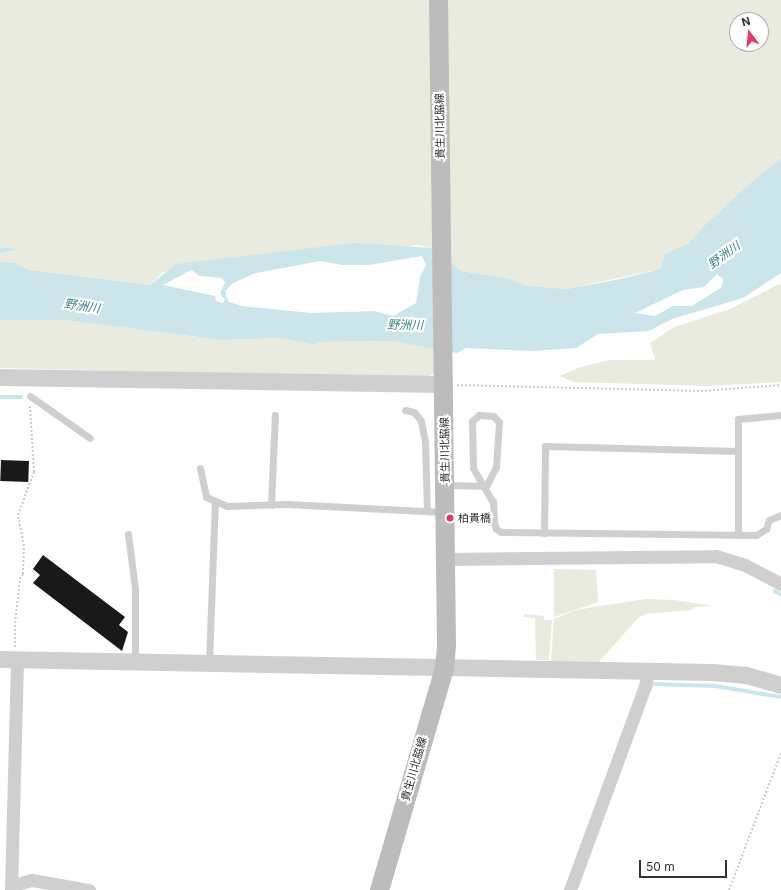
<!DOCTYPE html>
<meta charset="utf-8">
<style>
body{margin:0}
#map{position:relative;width:781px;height:890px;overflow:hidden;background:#fff;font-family:Inter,"Noto Sans JP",sans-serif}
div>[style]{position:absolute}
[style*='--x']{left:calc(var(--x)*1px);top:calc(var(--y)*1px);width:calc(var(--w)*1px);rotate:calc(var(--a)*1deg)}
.green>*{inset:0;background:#e8ebde}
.water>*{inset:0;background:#cbe5eb}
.stream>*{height:3.5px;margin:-1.75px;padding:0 1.75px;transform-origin:1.75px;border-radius:1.75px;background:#cbe5eb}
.building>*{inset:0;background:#191919;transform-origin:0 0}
.path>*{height:2px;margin-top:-1px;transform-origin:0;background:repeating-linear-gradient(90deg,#ccc 0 2px,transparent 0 4px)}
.service>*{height:7px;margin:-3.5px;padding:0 3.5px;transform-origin:3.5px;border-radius:3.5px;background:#cfcfcf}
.minor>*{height:13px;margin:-6.5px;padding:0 6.5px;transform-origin:6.5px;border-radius:6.5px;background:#cfcfcf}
.tertiary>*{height:17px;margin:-8.5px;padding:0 8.5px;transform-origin:8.5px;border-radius:8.5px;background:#cfcfcf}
.secondary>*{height:19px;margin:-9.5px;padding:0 9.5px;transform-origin:9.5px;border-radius:9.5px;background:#bcbcbc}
.dots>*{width:11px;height:11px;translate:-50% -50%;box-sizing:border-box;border:2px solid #fff;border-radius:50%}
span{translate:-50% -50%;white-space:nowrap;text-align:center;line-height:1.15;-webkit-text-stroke:4px #fff;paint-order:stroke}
.street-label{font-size:11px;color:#323232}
.poi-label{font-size:11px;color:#323232}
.left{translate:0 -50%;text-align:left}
.water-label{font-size:12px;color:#3d7f8f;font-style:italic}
.north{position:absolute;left:729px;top:12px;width:40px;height:40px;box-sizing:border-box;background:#fff;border:1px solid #adadad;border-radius:50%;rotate:344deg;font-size:11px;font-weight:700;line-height:16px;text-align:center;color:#323232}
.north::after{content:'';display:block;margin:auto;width:14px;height:18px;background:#e53967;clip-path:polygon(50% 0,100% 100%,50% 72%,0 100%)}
.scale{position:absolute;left:639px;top:860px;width:88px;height:18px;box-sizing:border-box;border:2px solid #323232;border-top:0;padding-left:5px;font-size:12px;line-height:14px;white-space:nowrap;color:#323232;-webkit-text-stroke:3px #fff;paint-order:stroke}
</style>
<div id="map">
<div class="green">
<i style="clip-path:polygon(evenodd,0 0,781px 0,781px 158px,749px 184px,705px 225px,688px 245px,665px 254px,660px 269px,567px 289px,528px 286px,510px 279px,461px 271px,435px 248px,417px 245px,163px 272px,150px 285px,29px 270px,16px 263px,0 261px,0 253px,19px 249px,0 247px,0 0,737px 20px,761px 20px,761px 44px,737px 44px,737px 20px)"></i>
<i style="clip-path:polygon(781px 283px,781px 382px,707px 386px,574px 382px,559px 376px,578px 368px,610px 360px,655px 360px,650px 343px,674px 327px,730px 309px)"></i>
<i style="clip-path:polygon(6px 319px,64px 320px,222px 340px,279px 338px,314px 345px,317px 342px,393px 341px,437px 348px,434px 373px,425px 378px,0 368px,0 320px)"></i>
<i style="clip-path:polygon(554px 569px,596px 570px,598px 602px,554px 617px)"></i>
<i style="clip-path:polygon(645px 599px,674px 600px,714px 606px,694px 607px,692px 610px,646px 614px,638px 618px,598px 663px,551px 662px,554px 619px,576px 610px)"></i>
<i style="clip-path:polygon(524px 614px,544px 616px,544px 620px,552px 620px,549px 660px,536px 660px,535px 618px,524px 617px)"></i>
</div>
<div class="water">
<i style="clip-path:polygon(evenodd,781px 158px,781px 273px,743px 298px,672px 319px,649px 331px,598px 334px,576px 348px,533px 351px,466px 348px,457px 353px,393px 341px,318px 342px,314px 345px,279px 338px,222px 340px,64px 320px,0 320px,0 261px,16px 263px,29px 270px,150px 285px,176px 264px,355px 243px,435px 248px,461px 271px,510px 279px,528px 286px,567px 289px,620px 279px,660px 269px,665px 254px,688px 244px,705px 225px,749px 184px,781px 158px,422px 256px,426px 265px,420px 277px,416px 303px,393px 316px,374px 311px,311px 313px,242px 306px,229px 302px,226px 296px,226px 290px,233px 283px,256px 273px,320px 261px,342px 265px,369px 265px,422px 256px,781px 158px,191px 270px,200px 276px,221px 278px,225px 282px,220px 294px,225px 300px,223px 303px,216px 301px,215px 296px,163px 285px,191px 270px,781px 158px,717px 274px,723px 279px,722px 287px,692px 306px,673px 306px,655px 316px,635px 313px,683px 290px,704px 287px,717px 274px)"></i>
<i style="clip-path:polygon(0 247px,20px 249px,0 253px)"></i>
</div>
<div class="stream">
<i style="--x:0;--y:397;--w:21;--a:0"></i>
<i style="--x:775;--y:591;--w:7;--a:27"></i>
<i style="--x:650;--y:689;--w:5;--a:-68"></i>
<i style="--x:652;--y:684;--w:64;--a:1.8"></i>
<i style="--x:716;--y:686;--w:66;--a:9.6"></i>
</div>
<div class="building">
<i style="left:1px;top:460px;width:28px;height:21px;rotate:2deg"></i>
<i style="clip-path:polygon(43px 555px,125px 617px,119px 625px,128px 632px,122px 651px,33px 583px,40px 575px,33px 569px)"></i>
</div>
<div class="path">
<i style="--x:457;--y:385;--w:244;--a:1.4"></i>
<i style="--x:701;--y:391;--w:80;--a:-4.3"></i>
<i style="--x:15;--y:647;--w:24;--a:-90"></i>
<i style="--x:15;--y:623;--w:44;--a:-83.5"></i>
<i style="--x:20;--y:579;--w:6;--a:-59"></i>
<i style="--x:23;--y:574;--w:28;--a:-88"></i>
<i style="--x:24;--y:546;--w:32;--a:-101"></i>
<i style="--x:18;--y:515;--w:46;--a:-69.6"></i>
<i style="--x:34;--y:472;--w:66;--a:-93.5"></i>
<i style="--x:729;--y:890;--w:147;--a:-69.2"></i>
</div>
<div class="service">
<i style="--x:30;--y:396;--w:73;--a:35"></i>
<i style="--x:405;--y:410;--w:9;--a:13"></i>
<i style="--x:414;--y:412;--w:11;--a:52"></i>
<i style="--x:421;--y:421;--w:20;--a:79"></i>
<i style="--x:425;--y:441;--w:70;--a:88.4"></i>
<i style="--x:200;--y:468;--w:30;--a:78"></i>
<i style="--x:206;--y:497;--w:23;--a:23"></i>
<i style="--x:227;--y:506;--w:60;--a:-1.9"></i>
<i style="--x:287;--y:504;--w:156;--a:2.9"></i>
<i style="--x:446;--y:485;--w:40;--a:1.4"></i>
<i style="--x:486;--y:486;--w:21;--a:-62"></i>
<i style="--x:496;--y:467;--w:45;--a:-86.2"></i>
<i style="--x:499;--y:422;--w:8;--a:-135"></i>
<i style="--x:493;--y:416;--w:14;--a:-176"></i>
<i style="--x:479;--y:415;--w:9;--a:139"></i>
<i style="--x:472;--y:421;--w:47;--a:88.8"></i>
<i style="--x:473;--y:468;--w:39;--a:60"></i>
<i style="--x:493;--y:502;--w:20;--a:87"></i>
<i style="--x:494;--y:522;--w:7;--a:74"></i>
<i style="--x:496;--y:529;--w:6;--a:31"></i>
<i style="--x:501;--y:532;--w:255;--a:0.7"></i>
<i style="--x:756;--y:535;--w:12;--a:-31"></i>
<i style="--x:766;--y:529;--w:9;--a:-72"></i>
<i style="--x:769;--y:520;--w:13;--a:-23"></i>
<i style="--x:271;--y:505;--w:90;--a:-87.5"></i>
<i style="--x:544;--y:533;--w:87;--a:-89.3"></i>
<i style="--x:545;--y:446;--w:193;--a:1.5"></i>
<i style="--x:128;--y:534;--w:55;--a:82.7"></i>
<i style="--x:135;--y:589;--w:72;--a:90"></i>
<i style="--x:738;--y:535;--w:116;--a:-90"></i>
<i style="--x:738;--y:419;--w:43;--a:-5.3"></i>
<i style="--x:209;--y:663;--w:161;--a:-87.9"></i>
</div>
<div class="minor">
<i style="--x:447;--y:559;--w:269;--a:-0.6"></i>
<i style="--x:716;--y:556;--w:30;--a:17"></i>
<i style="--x:745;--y:565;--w:41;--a:27.8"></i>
<i style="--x:13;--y:885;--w:20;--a:-15"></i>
<i style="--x:32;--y:880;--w:58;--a:10"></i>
<i style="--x:11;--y:890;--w:231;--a:-88.5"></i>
<i style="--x:570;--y:890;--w:217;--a:-69.8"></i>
<i style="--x:645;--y:686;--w:15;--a:-79"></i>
</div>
<div class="tertiary">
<i style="--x:0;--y:377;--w:444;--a:0.9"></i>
<i style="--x:0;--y:659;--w:712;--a:1.05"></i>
<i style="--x:712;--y:672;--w:34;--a:5"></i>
<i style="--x:746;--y:675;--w:36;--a:16"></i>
</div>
<div class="secondary">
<i style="--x:379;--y:890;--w:231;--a:-73.7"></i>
<i style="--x:444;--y:668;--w:24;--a:-85"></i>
<i style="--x:446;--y:644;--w:644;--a:-90.71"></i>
</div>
<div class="dots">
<i style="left:450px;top:518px;background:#e53967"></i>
</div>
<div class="street-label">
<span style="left:440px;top:126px;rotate:-91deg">貴生川北脇線</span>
<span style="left:445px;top:450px;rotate:-91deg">貴生川北脇線</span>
<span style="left:414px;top:769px;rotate:-74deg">貴生川北脇線</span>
</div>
<div class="poi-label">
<span class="left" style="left:458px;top:518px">柏貴橋</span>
</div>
<div class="water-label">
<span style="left:724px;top:255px;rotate:-36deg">野洲川</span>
<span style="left:82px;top:306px;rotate:8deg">野洲川</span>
<span style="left:405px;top:325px;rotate:1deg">野洲川</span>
</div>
<div class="north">N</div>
<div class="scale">50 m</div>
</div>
